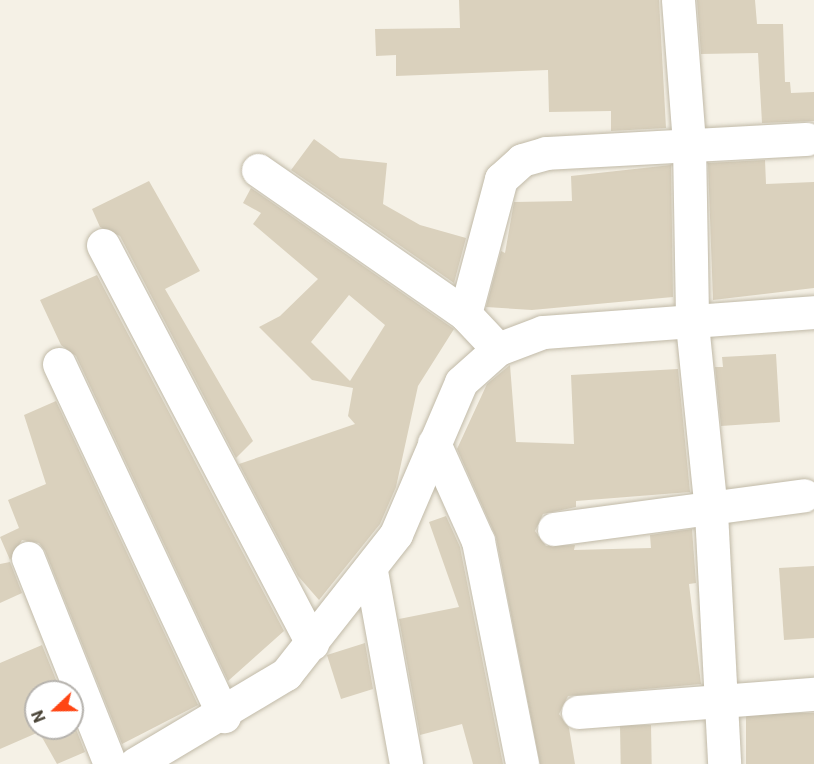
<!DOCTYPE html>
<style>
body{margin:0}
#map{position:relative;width:814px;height:764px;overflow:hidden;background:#f5f1e6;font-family:Roboto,sans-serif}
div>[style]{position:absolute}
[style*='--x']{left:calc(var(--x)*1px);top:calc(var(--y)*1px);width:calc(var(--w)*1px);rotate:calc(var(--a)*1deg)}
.building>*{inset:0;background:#dad1bd;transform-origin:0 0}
.roads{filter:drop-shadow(0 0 2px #c1baa8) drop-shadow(0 0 2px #c1baa8)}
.minor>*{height:33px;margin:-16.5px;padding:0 16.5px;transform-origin:16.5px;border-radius:16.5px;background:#fff}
span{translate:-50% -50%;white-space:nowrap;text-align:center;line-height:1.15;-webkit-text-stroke:5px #fff;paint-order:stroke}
.north{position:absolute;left:24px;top:680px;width:60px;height:60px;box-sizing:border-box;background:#fff;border:2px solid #b6b3ae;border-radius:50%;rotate:248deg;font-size:16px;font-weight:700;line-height:24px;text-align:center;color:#484235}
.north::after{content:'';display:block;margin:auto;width:21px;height:27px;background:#ff4513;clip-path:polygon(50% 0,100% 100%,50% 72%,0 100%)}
</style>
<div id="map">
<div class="building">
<i style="clip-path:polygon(459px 0,659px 0,666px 128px,611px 131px,611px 111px,549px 112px,548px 70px,396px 76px,396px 55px,376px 56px,375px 29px,460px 28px)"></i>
<i style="clip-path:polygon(697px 0,755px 0,757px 24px,783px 24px,785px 82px,790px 82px,791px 93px,814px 92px,814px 121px,762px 123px,758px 53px,701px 54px)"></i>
<i style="clip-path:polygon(314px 139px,340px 158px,387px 163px,383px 204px,420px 225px,466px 238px,454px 283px,291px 170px)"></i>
<i style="clip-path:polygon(765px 160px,766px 184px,814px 182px,814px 288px,713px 300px,708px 163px)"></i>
<i style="clip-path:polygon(671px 165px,673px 297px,532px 310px,486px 307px,501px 251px,505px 253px,514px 202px,572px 201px,571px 176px)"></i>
<i style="clip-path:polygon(149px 181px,200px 271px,165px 289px,253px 441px,236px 458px,120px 236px,100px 227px,92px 209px)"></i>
<i style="clip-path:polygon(evenodd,251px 188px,454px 329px,418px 386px,396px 487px,380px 524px,319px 600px,298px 576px,239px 464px,355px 424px,348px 416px,353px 388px,312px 380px,259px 327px,280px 316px,318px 279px,253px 224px,261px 213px,243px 203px,251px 188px,349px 295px,385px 325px,350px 381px,311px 342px,349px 295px)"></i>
<i style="clip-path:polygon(97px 275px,284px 631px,228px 681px,76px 356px,61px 345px,40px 300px)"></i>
<i style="clip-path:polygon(776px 354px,780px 422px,721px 426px,715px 367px,723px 367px,722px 357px)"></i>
<i style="clip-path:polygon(510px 365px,516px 442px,574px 444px,571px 375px,678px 369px,690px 492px,576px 501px,576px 507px,543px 514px,535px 531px,546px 546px,575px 545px,574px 550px,651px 548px,650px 535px,692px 529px,696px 583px,689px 584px,701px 684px,568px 696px,559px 714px,569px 728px,575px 764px,540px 764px,496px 537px,457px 449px,487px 384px)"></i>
<i style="clip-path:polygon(56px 401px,198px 705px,122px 744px,45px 551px,39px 543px,22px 540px,10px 560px,0 537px,19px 528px,8px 500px,46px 484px,24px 415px)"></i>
<i style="clip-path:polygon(446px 516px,460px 547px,503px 764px,473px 764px,462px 724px,420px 735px,399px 619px,459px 607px,429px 522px)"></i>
<i style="clip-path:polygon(10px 562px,22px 593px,0 603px,0 564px)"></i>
<i style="clip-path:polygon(814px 566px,814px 638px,784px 640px,779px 568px)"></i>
<i style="clip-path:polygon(365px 643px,373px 689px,341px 699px,327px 655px)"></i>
<i style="clip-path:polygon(42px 645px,61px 692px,36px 692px,36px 728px,72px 728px,72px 719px,85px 752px,57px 764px,39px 732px,0 749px,0 663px)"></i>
<i style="left:814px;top:713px;width:51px;height:68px;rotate:90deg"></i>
<i style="left:651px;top:725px;width:39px;height:31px;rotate:89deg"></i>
</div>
<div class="roads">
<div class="minor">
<i style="--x:678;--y:0;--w:144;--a:85.6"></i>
<i style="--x:689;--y:144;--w:180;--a:89"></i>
<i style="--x:692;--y:324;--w:189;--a:84.2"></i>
<i style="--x:711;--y:512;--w:252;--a:87"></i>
<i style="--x:258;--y:170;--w:252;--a:34.8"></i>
<i style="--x:103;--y:245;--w:450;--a:62.3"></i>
<i style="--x:498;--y:349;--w:48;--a:-133.3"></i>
<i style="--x:465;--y:314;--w:140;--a:-75.1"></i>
<i style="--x:501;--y:179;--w:28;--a:-42"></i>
<i style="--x:522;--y:160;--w:25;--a:-16"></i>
<i style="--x:546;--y:153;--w:261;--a:-3.1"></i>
<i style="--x:59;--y:364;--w:389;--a:64.9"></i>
<i style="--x:434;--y:443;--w:107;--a:65.8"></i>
<i style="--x:478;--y:541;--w:227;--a:78.8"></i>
<i style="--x:554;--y:529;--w:252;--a:-7.7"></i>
<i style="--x:28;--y:558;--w:222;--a:68.3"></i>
<i style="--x:371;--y:571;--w:196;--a:79.7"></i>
<i style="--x:578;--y:712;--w:237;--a:-4.4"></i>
<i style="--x:135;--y:764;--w:176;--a:-30.8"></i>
<i style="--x:286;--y:674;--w:178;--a:-51.8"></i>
<i style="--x:396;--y:534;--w:165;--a:-66.8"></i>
<i style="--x:461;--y:382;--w:50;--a:-41.7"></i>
<i style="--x:498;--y:349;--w:48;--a:-20.7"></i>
<i style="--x:543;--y:332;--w:272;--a:-4.2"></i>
</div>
</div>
<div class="north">N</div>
</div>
